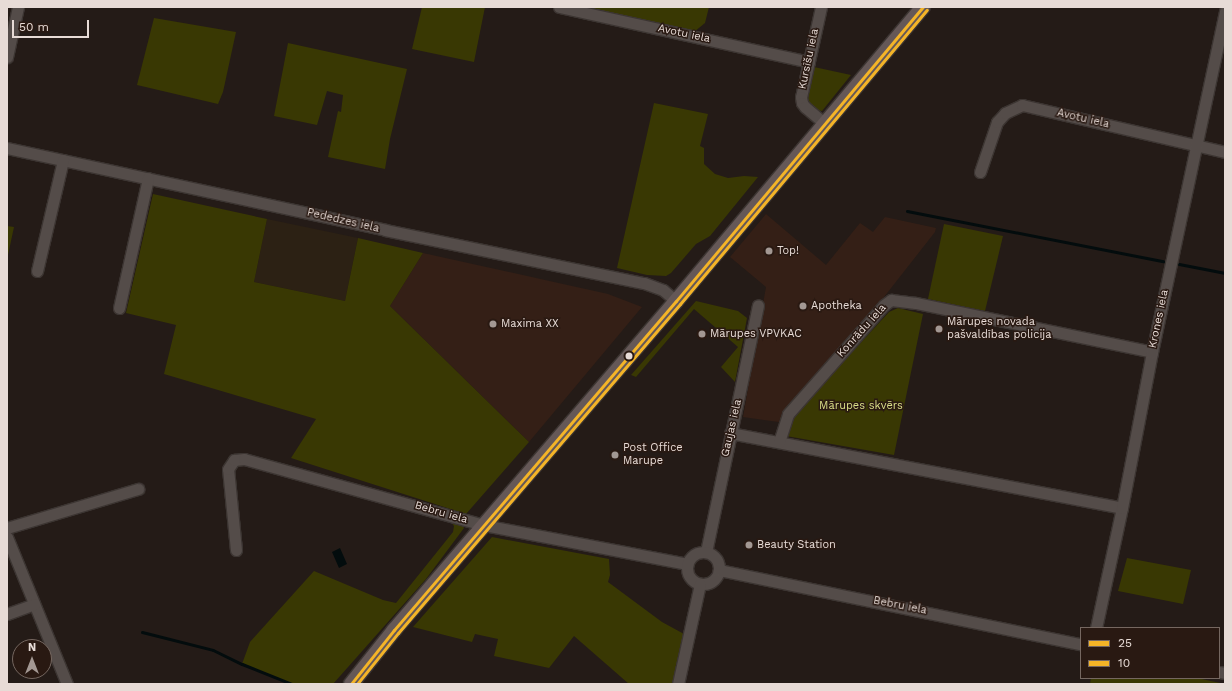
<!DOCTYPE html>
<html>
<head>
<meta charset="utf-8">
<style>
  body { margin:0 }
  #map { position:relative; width:1232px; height:691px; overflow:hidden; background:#241b17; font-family:"Work Sans",sans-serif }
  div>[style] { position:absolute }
  .built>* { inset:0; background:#341f16 }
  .industrial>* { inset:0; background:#2c2114 }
  .green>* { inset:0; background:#393803 }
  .water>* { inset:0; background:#030c0d }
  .stream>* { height:3px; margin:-1.5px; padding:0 1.5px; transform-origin:1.5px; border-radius:1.5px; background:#030c0d }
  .roads { filter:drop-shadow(1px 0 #3c3532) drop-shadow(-1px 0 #3c3532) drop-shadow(0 1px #3c3532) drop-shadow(0 -1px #3c3532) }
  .minor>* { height:11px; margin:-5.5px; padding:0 5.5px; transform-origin:5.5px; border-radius:5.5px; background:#544c49 }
  .minor>.ring { margin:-5.5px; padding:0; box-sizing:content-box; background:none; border:11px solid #544c49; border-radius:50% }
  .major>* { height:14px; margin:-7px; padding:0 7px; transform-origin:7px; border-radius:7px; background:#655857 }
  .bus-1>* { height:3px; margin:-1.5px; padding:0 1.5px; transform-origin:1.5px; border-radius:1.5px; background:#f4b427 }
  .bus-2>* { height:3px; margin:-1.5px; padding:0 1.5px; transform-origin:1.5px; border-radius:1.5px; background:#f4b427 }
  .dots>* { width:11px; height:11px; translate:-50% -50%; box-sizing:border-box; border:2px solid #291912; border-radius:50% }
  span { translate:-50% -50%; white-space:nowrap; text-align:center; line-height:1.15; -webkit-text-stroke:3px #291912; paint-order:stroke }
  .street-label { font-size:11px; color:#e7dbd6 }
  .poi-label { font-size:11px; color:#e7dbd6 }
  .left { translate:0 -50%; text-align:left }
  .park-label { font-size:11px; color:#d9dd87 }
  .frame { position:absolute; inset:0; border:8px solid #e7dbd6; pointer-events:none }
  .legend { position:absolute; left:1080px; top:627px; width:140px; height:52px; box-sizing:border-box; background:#291912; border:1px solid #756760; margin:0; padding:5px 7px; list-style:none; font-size:12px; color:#e7dbd6 }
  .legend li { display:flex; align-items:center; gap:8px; height:20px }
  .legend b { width:20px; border:1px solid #756760 }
  .north { position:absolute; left:12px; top:639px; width:40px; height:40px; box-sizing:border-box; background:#291912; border:1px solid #756760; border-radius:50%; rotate:0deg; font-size:11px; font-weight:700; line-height:16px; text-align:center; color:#e7dbd6 }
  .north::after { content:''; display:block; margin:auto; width:14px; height:18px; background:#a39893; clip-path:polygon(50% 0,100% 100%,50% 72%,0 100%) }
  .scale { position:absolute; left:12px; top:20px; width:77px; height:18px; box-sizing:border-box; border:2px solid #e7dbd6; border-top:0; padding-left:5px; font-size:12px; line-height:14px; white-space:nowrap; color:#e7dbd6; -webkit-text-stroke:3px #291912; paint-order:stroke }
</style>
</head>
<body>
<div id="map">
  <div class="built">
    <i style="clip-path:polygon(766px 214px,826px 265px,860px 223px,873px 232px,885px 217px,936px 228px,935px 232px,877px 306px,783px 411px,779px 422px,743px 417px,766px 287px,730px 257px)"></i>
    <i style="clip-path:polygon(423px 253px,608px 294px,642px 307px,529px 442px,390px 306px)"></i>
  </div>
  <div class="industrial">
    <i style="clip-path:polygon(267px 219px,358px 238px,345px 301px,254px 282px)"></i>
  </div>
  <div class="green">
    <i style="clip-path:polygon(422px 7px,485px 7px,474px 62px,412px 49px)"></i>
    <i style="clip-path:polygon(576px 7px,709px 7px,705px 23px,694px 32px)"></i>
    <i style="clip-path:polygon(154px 18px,236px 32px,223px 92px,218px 104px,137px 85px)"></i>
    <i style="clip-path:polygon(288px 43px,407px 69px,390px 139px,385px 169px,328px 157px,338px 111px,341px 112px,343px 95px,327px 91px,317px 125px,274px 116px)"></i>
    <i style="clip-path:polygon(814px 67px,851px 75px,822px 111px,817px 110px,810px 104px,806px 96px,810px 73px)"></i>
    <i style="clip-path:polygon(654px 103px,708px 114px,700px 146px,704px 148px,704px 164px,715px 174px,728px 178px,744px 176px,758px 177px,710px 236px,696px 244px,671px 273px,666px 276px,647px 275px,617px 268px)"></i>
    <i style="clip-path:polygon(153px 194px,267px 219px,254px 282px,345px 301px,358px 238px,423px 253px,390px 306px,529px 442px,466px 514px,291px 458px,316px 419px,164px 374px,176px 325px,126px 313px)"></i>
    <i style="clip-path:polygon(944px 224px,1003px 236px,985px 311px,928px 299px)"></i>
    <i style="clip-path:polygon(7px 226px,14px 227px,8px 255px,7px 255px)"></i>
    <i style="clip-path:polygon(696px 301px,738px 311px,747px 318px,735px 382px,721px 367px,738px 347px,694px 309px,636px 377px,631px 375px)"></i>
    <i style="clip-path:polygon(898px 308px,923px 314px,894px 455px,786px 436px,785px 425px,889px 312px)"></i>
    <i style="clip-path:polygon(451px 522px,463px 525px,464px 528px,426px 579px,333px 684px,292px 684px,242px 664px,250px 642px,314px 571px,383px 600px,396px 603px,453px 532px,454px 526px)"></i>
    <i style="clip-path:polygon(492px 537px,609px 559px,610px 575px,608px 582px,662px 622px,684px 634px,673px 684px,629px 684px,574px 636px,549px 668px,494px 656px,498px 639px,475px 634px,472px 642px,413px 627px)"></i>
    <i style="clip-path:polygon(1127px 558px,1191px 570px,1183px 604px,1118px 591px)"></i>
    <i style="clip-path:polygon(1091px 678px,1197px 678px,1225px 684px,1090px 684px)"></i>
  </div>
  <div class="water">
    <i style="clip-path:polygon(340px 548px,347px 564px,339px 568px,332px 552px)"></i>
  </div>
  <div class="stream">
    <i style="left:907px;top:211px;width:261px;rotate:11.1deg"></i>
    <i style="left:1179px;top:264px;width:47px;rotate:11.1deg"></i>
    <i style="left:142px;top:632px;width:73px;rotate:14.2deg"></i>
    <i style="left:213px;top:650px;width:32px;rotate:26deg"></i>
    <i style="left:242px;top:664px;width:54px;rotate:21.8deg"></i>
  </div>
  <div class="roads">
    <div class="minor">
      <i style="left:559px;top:7px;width:256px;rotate:12.4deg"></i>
      <i style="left:821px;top:7px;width:92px;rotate:102.5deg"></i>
      <i style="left:801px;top:97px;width:6px;rotate:81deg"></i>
      <i style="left:802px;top:103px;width:5px;rotate:53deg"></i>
      <i style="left:805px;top:107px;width:26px;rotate:40deg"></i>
      <i style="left:7px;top:57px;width:51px;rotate:-77.6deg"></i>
      <i style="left:7px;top:148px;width:387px;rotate:12.2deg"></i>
      <i style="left:385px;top:230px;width:264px;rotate:11.6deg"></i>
      <i style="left:644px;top:283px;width:20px;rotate:20deg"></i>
      <i style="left:663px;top:290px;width:17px;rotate:40deg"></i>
      <i style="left:980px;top:172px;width:53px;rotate:-71.2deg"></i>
      <i style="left:997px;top:122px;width:12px;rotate:-48deg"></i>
      <i style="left:1005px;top:113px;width:19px;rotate:-25deg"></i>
      <i style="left:1022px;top:105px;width:208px;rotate:13deg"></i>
      <i style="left:37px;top:271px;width:114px;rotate:-76.8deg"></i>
      <i style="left:119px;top:308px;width:133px;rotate:-77.4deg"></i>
      <i style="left:730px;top:433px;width:399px;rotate:10.8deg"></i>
      <i style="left:779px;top:442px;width:29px;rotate:-72deg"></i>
      <i style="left:788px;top:414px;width:145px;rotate:-48.6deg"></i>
      <i style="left:884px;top:305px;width:9px;rotate:-36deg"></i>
      <i style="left:891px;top:300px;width:25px;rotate:7deg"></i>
      <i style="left:916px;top:303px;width:241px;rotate:11.7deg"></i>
      <i style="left:7px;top:528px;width:137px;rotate:-16.6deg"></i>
      <i style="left:7px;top:537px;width:159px;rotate:67.8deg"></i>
      <i style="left:236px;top:550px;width:81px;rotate:-95.6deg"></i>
      <i style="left:228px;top:469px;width:11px;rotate:-56deg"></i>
      <i style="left:234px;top:460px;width:10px;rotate:-6deg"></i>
      <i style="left:244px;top:459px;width:248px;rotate:15.4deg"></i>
      <i style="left:483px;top:525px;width:208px;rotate:10.8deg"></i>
      <i style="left:706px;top:552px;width:252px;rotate:-78.1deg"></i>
      <i class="ring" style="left:687px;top:552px;width:21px;height:21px"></i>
      <i style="left:719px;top:570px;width:369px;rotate:11.6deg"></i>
      <i style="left:7px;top:614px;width:29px;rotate:-20deg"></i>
      <i style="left:1096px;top:628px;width:123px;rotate:-77.8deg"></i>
      <i style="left:1122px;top:508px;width:159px;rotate:-79.1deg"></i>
      <i style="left:1152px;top:352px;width:349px;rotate:-77.9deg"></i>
      <i style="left:1219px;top:672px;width:6px;rotate:9deg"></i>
      <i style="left:678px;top:684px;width:102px;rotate:-77.6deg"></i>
    </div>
    <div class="major">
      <i style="left:351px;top:684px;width:69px;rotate:-51.5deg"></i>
      <i style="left:394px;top:630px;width:433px;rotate:-49.4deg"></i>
      <i style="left:676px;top:301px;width:384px;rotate:-50deg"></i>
    </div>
  </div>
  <div class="bus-1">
    <i style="left:351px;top:684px;width:69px;rotate:-51.5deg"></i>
    <i style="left:394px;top:630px;width:433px;rotate:-49.4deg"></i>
    <i style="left:676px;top:301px;width:384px;rotate:-50deg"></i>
  </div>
  <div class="bus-2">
    <i style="left:357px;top:684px;width:65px;rotate:-51.2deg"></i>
    <i style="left:398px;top:633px;width:433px;rotate:-49.4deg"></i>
    <i style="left:680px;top:304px;width:384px;rotate:-50deg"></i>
  </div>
  <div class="dots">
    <i style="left:769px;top:251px;background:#a39893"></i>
    <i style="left:803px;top:306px;background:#a39893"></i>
    <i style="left:493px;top:324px;background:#a39893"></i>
    <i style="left:939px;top:329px;background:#a39893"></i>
    <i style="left:702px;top:334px;background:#a39893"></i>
    <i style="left:629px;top:356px;background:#e7dbd6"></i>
    <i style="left:615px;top:455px;background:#a39893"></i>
    <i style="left:749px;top:545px;background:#a39893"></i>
  </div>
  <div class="street-label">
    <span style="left:684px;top:34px;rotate:12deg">Avotu iela</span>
    <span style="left:809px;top:59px;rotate:-78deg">Kursīšu iela</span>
    <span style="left:1083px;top:119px;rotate:13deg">Avotu iela</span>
    <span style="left:343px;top:221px;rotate:13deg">Pededzes iela</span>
    <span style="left:1159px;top:319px;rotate:-78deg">Krones iela</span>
    <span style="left:862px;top:331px;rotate:-48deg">Konrādu iela</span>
    <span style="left:732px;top:428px;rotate:-77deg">Gaujas iela</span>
    <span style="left:441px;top:513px;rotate:16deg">Bebru iela</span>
    <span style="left:900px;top:606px;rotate:11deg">Bebru iela</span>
  </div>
  <div class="poi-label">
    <span class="left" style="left:777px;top:251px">Top!</span>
    <span class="left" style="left:811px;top:306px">Apotheka</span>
    <span class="left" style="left:947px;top:329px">Mārupes novada<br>pašvaldības policija</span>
    <span class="left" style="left:501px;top:324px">Maxima XX</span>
    <span class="left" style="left:710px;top:334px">Mārupes VPVKAC</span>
    <span class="left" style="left:623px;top:455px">Post Office<br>Marupe</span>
    <span class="left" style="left:757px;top:545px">Beauty Station</span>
  </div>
  <div class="park-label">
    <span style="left:861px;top:406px">Mārupes skvērs</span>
  </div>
  <div class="frame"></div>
  <ul class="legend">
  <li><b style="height:5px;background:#f4b427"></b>25</li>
  <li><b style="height:5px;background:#f4b427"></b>10</li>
  </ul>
  <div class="north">N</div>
  <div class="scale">50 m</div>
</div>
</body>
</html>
